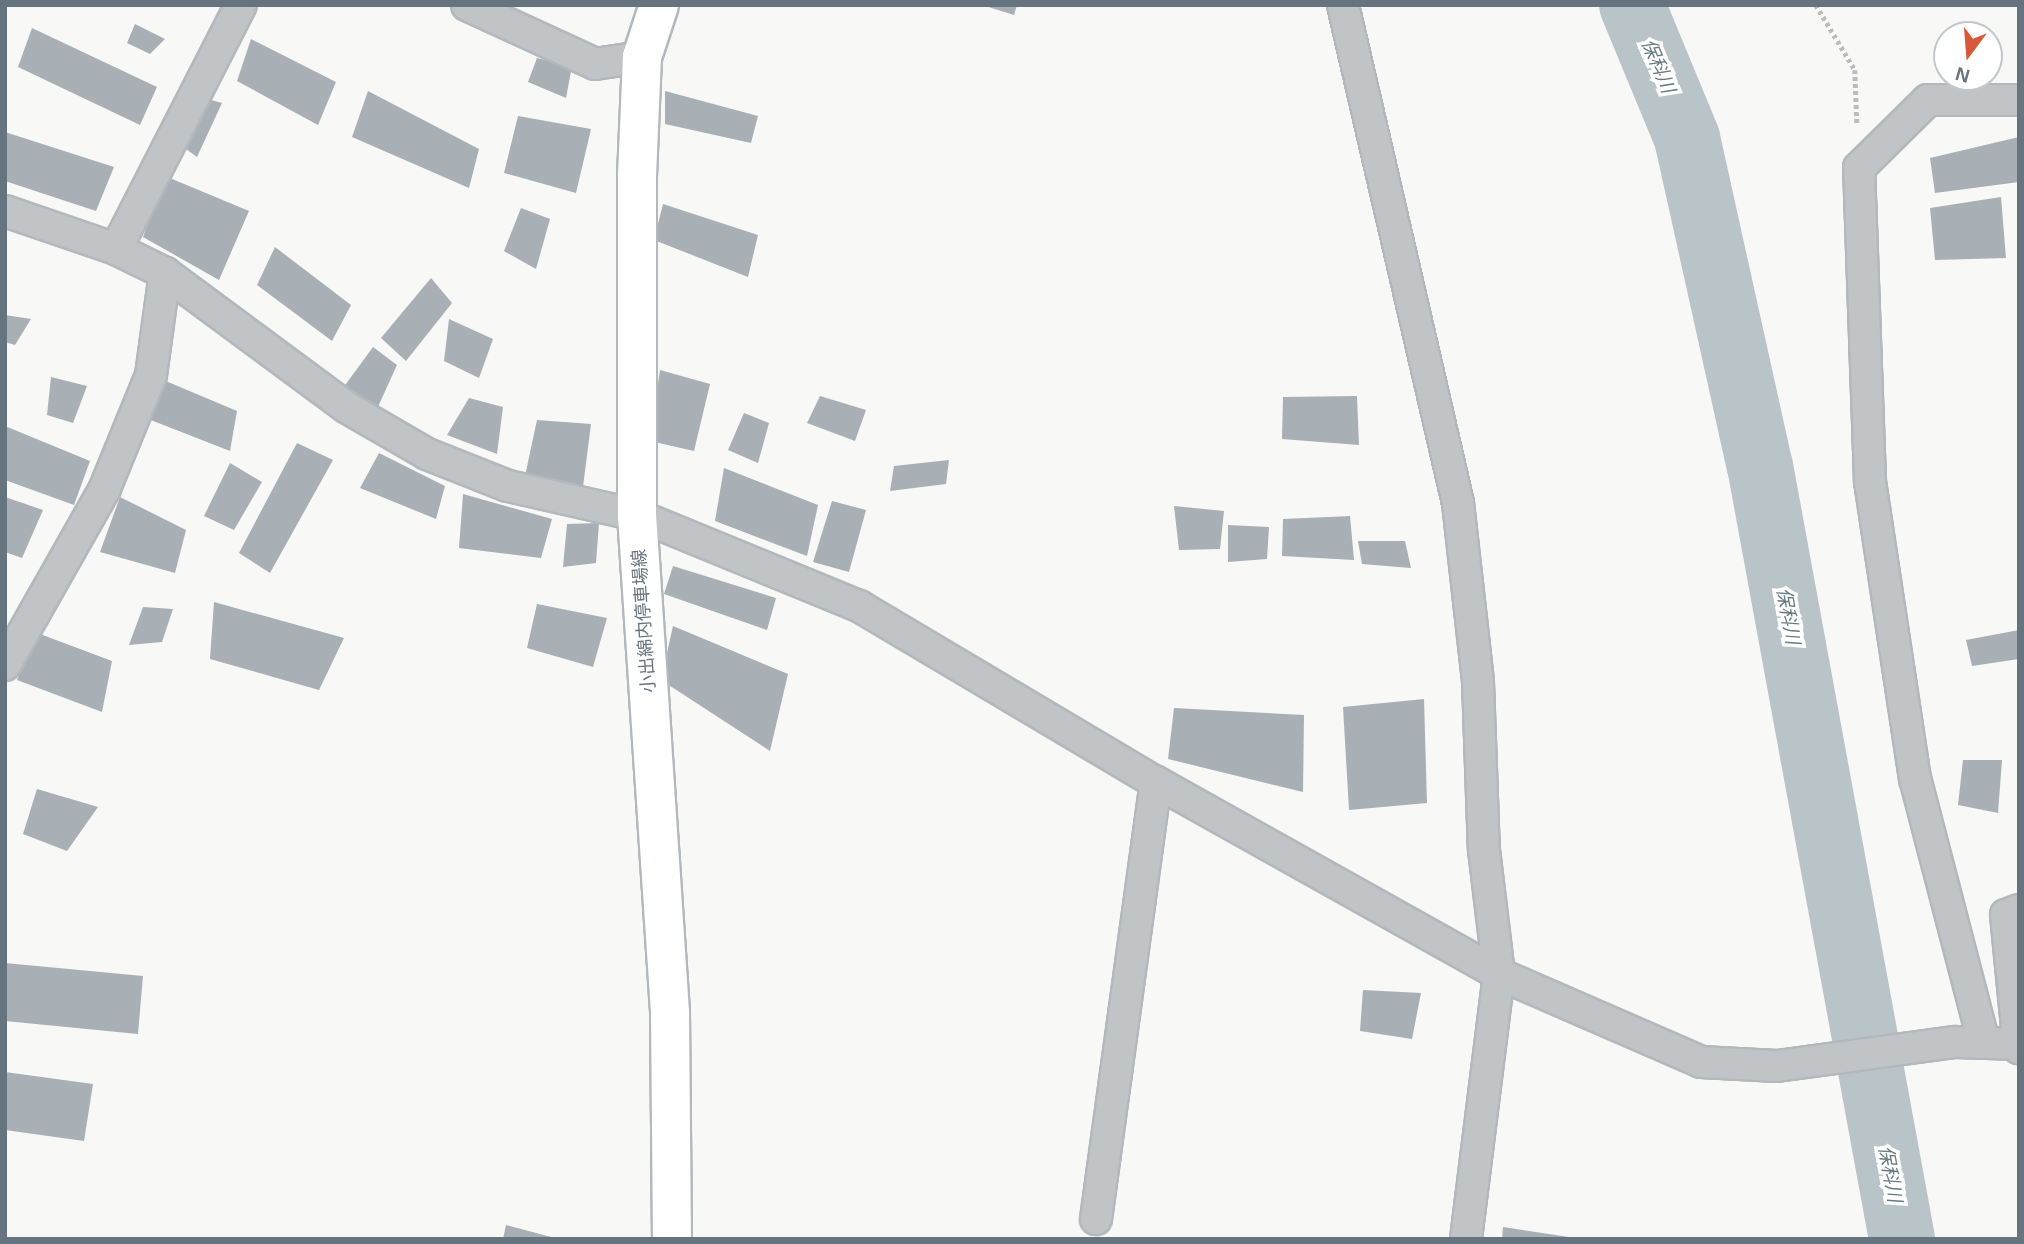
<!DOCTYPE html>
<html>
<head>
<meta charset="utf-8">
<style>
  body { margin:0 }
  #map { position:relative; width:2024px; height:1244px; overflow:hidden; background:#f8f8f6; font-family:Arial,"Noto Sans JP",sans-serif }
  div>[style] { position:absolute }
  .river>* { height:66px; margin:-33px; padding:0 33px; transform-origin:33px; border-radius:33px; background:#b9c4c8 }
  .building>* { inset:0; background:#a8afb5 }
  .path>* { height:4.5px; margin-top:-2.25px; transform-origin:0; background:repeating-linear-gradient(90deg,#babdbf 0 3.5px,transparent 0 7px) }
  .roads { filter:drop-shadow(2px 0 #b2b8bc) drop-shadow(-2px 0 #b2b8bc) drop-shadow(0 2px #b2b8bc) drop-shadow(0 -2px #b2b8bc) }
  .minor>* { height:30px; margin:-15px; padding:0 15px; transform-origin:15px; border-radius:15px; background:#c0c4c7 }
  .secondary>* { height:38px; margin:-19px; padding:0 19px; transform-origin:19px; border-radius:19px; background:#fff }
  span { translate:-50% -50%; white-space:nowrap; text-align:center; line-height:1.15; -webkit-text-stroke:7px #fff; paint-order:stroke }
  .street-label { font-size:18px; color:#66747f }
  .water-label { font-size:19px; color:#667a80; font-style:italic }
  .frame { position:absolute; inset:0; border:7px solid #66747f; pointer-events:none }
  .north { position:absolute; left:1933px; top:21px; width:70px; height:70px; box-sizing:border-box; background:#fff; border:2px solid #c2c7cc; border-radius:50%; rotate:196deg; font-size:19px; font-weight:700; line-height:28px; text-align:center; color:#66747f }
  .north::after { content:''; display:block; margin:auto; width:24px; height:32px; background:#d85937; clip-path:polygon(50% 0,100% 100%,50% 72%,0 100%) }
</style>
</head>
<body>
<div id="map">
  <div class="river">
    <i style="left:1632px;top:5px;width:144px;rotate:67.5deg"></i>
    <i style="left:1687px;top:138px;width:336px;rotate:77.5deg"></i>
    <i style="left:1760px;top:466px;width:786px;rotate:79.59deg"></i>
  </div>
  <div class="building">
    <i style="clip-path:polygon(982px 5px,1017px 5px,1014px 15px)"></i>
    <i style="clip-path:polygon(135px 24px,165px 39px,150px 54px,127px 43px)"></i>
    <i style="clip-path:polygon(32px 28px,157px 87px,140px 125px,18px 67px)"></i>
    <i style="clip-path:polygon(251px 39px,336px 82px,318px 125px,237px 81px)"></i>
    <i style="clip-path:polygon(537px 58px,572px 66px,566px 98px,528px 82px)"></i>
    <i style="clip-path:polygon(368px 91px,479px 149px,469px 188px,352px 137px)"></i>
    <i style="clip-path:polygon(665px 91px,758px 116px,751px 143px,665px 124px)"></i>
    <i style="clip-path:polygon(204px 98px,222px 103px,197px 157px,178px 143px)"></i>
    <i style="clip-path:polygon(518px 116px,591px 129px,576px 193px,504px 173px)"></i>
    <i style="clip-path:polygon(5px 132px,114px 167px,96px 211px,5px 181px)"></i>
    <i style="clip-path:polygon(2019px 137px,2019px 182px,1935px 193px,1930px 158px)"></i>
    <i style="clip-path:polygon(165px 176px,249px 211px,219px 280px,143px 237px)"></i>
    <i style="clip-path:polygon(2001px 197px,2006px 258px,1935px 260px,1930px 208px)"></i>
    <i style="clip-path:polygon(663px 204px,758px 235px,748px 277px,654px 240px)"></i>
    <i style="clip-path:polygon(521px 208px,550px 219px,536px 269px,504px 251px)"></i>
    <i style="clip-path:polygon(275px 247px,351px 305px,332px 341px,257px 285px)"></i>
    <i style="clip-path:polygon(431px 278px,452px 303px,406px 361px,381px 338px)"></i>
    <i style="clip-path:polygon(5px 315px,31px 319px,15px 345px,5px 342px)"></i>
    <i style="clip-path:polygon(449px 319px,493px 339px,479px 378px,444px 361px)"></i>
    <i style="clip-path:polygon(373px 347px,397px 365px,377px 409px,343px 388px)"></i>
    <i style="clip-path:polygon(660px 370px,710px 384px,694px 451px,650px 441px)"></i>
    <i style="clip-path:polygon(51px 377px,87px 386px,73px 423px,47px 415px)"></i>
    <i style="clip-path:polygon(161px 379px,237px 411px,230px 451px,143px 417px)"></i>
    <i style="clip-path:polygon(820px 396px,866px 410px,855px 441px,807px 423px)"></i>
    <i style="clip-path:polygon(1357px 396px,1359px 445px,1282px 439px,1283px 397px)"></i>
    <i style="clip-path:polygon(469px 398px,503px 407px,497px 454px,447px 435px)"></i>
    <i style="clip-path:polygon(744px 413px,769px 423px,758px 463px,728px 450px)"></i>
    <i style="clip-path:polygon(537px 420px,591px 424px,583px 487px,525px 476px)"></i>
    <i style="clip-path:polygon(5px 426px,90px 461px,74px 505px,5px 480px)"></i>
    <i style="clip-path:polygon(297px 443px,333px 460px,270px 573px,239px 553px)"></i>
    <i style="clip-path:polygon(379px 453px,445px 486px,436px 519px,360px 488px)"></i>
    <i style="clip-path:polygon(949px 460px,946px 484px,890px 491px,894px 466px)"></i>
    <i style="clip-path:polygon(230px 463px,262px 482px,234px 530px,204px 516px)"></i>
    <i style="clip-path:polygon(724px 468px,818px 505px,807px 556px,715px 521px)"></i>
    <i style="clip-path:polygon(463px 494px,552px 519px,541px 558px,459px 548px)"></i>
    <i style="clip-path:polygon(5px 497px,43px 510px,22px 558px,5px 552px)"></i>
    <i style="clip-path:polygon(120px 497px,186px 530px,175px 573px,100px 552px)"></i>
    <i style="clip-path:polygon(832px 501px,866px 510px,849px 572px,813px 562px)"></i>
    <i style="clip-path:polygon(1174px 506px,1224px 511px,1220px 549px,1179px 550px)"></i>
    <i style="clip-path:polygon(1350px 516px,1354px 560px,1282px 556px,1283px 519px)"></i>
    <i style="clip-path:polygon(599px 523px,596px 563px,563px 567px,567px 524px)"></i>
    <i style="clip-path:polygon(1228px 525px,1269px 527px,1267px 559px,1228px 562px)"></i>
    <i style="clip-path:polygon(1358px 541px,1405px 541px,1411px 568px,1362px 564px)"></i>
    <i style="clip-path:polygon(673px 566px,776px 598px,767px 630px,664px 594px)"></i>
    <i style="clip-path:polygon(214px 602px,344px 638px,319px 690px,210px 659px)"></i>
    <i style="clip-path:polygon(537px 604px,607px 618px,593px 667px,527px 648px)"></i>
    <i style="clip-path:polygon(143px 607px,173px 609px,162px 642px,129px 645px)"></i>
    <i style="clip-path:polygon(673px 626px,788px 674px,770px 751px,661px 680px)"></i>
    <i style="clip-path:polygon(2019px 630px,2019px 659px,1972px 666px,1966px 640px)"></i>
    <i style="clip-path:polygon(32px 631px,112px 661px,102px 712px,17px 680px)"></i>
    <i style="clip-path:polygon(1424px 699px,1427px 803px,1349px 810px,1343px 707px)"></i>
    <i style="clip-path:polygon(1174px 708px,1304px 715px,1303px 792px,1168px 759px)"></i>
    <i style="clip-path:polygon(1963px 760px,2002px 760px,1998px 813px,1958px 805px)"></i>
    <i style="clip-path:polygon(37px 789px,98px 807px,67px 851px,23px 834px)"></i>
    <i style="clip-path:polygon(5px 963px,143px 976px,138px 1034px,5px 1021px)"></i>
    <i style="clip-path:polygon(1363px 990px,1421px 993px,1412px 1039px,1360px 1031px)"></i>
    <i style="clip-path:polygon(5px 1072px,93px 1084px,84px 1141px,5px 1130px)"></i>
    <i style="clip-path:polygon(506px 1225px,555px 1238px,555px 1239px,503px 1239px)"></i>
    <i style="clip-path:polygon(1503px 1227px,1569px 1237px,1569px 1239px,1502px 1239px)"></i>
  </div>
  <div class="path">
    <i style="left:1816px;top:5px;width:76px;rotate:59deg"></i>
    <i style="left:1855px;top:70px;width:53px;rotate:87.8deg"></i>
  </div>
  <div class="roads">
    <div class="minor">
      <i style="left:467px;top:5px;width:141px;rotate:24.7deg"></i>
      <i style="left:595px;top:64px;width:48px;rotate:-8.5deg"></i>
      <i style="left:1343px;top:5px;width:511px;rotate:77deg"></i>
      <i style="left:1458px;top:503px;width:180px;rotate:83.6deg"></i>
      <i style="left:1478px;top:682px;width:168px;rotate:88deg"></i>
      <i style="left:1484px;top:850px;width:125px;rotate:83.1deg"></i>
      <i style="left:1499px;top:974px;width:267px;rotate:97.1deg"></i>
      <i style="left:5px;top:211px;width:117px;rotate:18.9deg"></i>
      <i style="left:116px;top:249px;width:55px;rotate:26.1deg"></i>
      <i style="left:165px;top:273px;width:225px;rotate:36.5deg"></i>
      <i style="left:346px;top:407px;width:94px;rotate:30.1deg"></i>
      <i style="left:427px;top:454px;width:87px;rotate:21.6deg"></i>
      <i style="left:508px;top:486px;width:132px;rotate:12.7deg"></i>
      <i style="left:637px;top:515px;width:240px;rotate:22.3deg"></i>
      <i style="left:859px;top:606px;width:345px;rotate:30.7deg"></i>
      <i style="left:1156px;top:782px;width:393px;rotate:29.2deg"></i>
      <i style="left:1499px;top:974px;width:220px;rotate:23.5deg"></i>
      <i style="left:1701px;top:1062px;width:76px;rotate:3deg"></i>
      <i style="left:1777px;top:1066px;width:180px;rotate:-7.7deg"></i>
      <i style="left:1955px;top:1042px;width:64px;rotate:1.8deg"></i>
      <i style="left:116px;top:249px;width:274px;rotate:-62.9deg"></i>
      <i style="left:5px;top:665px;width:203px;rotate:-60.5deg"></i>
      <i style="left:105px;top:488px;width:122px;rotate:-67.8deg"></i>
      <i style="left:151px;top:375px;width:103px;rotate:-82.2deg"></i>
      <i style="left:2019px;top:910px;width:14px;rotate:159deg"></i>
      <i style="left:2006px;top:915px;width:134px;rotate:84.4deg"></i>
      <i style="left:1984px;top:1043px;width:273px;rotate:-104.6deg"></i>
      <i style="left:1915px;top:779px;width:301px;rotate:-98.6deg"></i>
      <i style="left:1870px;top:481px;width:313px;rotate:-92deg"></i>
      <i style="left:1859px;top:168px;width:97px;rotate:-44.6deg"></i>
      <i style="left:1928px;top:100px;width:91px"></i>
      <i style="left:1096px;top:1219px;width:441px;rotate:-82.2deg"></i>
    </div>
    <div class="secondary">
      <i style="left:659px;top:5px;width:55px;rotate:108.1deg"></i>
      <i style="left:642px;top:57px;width:119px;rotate:92.4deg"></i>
      <i style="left:637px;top:176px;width:339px;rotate:90deg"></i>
      <i style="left:637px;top:515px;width:499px;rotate:86.2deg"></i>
      <i style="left:670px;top:1013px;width:226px;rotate:89.5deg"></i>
    </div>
  </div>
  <div class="street-label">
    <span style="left:644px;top:621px;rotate:-94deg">小出綿内停車場線</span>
  </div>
  <div class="water-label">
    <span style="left:1658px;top:66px;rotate:67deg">保科川</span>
    <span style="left:1788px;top:616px;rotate:80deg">保科川</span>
    <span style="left:1890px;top:1174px;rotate:80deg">保科川</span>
  </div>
  <div class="frame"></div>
  <div class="north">N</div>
</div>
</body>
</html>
